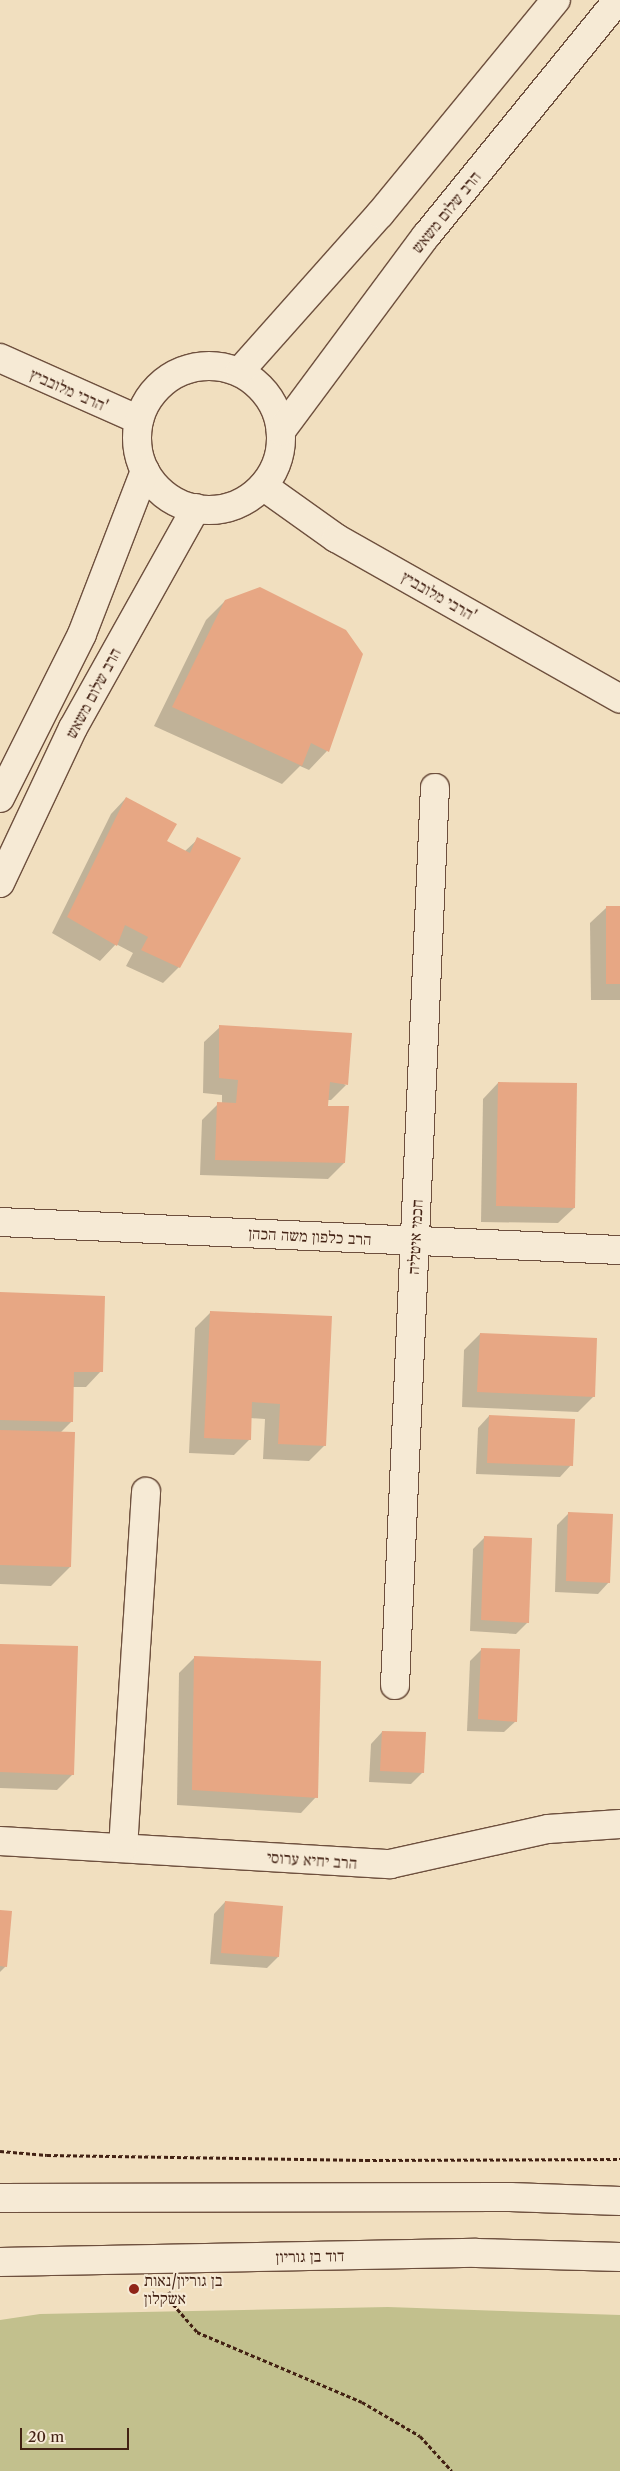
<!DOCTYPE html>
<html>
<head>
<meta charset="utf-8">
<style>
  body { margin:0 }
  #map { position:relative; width:620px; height:2471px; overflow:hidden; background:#f1dfbf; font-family:"Libre Caslon Text","Frank Ruhl Libre",serif }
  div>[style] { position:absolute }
  .green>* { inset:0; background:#c2c08d }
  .shadow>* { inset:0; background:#0003 }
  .building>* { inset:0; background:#e7a784 }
  .path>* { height:3px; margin-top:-1.5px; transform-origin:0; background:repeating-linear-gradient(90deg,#422113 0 4px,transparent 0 6.5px) }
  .roads { filter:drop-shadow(1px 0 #6e503e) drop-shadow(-1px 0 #6e503e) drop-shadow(0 1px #6e503e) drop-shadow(0 -1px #6e503e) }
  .minor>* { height:28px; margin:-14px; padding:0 14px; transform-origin:14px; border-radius:14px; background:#f6ead5 }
  .tertiary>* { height:28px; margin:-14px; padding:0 14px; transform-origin:14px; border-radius:14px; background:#f6ead5 }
  .tertiary>.ring { margin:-14px; padding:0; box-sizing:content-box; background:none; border:28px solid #f6ead5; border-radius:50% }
  .secondary>* { height:28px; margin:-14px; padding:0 14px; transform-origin:14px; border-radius:14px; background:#f6ead5 }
  .dots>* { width:14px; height:14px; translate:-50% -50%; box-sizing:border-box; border:2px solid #f6ead5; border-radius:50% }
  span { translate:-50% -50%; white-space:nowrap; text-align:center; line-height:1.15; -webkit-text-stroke:4px #f6ead5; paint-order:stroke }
  .street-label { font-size:16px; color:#422113 }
  .poi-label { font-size:16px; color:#422113 }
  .left { translate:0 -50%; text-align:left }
  .scale { position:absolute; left:20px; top:2428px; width:109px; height:22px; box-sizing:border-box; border:2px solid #422113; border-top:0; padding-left:6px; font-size:15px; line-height:18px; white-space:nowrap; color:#422113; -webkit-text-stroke:4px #f6ead5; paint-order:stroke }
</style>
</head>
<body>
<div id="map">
  <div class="green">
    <i style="clip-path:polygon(388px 2307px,620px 2315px,620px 2471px,0 2471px,0 2320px,40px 2314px)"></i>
  </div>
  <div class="shadow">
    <i style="clip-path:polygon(225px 601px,361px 654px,327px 751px,309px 770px,300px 766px,282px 784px,154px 726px,206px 620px)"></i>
    <i style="clip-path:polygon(126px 798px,165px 842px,184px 852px,198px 839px,179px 967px,163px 983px,126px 966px,133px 953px,116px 944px,100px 961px,52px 933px,111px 814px)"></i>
    <i style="clip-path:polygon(606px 908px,620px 908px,620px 1000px,591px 1000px,590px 923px)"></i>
    <i style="clip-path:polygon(220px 1027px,346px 1085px,331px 1100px,327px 1100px,327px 1108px,344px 1163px,328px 1179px,200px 1175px,202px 1120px,218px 1104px,222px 1104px,222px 1095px,203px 1093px,204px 1042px)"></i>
    <i style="clip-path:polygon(498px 1083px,574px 1208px,558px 1223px,481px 1222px,483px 1099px)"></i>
    <i style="clip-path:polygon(0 1293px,101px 1371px,86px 1387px,73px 1387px,72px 1421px,60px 1433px,70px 1567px,51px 1586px,0 1584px)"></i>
    <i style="clip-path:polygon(211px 1312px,325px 1445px,309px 1461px,263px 1459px,265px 1419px,250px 1418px,250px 1439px,234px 1455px,189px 1453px,195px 1328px)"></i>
    <i style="clip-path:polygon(480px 1334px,594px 1396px,578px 1412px,462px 1407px,464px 1350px)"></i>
    <i style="clip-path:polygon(489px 1416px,571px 1465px,560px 1477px,476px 1474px,478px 1428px)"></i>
    <i style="clip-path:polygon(569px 1513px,609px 1582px,598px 1594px,555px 1592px,557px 1525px)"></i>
    <i style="clip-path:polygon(485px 1537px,528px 1622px,516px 1634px,470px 1631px,473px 1549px)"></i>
    <i style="clip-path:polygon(0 1645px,73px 1774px,57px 1790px,0 1788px)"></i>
    <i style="clip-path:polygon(482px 1649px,516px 1721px,504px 1732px,467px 1731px,470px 1661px)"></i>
    <i style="clip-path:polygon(195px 1657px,316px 1797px,301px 1813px,177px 1805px,179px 1673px)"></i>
    <i style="clip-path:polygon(382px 1732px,423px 1772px,411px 1784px,369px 1782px,371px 1744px)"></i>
    <i style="clip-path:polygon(225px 1902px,278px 1957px,267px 1968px,210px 1964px,214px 1914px)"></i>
    <i style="clip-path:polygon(0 1911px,6px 1966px,0 1972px)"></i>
  </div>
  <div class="building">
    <i style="clip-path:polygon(260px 587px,346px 630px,363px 654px,329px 752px,311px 743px,302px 766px,172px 707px,225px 600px)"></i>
    <i style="clip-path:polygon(126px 797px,177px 824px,167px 841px,190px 853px,197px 837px,241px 858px,180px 968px,141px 950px,148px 937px,125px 925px,117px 946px,67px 917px)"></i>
    <i style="clip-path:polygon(606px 906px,620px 906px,620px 984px,606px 984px)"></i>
    <i style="clip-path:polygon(219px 1025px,352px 1033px,348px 1085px,330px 1082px,328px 1106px,349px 1106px,345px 1163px,215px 1160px,217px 1102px,236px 1103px,238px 1080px,219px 1078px)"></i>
    <i style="clip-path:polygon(498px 1082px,577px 1083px,575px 1208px,496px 1206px)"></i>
    <i style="clip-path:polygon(0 1292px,105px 1296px,103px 1372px,74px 1372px,73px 1422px,0 1420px)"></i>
    <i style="clip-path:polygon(210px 1311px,332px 1316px,326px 1446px,278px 1444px,280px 1404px,252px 1402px,251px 1440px,204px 1438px)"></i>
    <i style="clip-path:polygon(480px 1333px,597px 1338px,595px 1397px,477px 1392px)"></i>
    <i style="clip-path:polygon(489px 1415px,575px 1419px,573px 1466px,487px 1463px)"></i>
    <i style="clip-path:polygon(0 1430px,75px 1432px,71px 1567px,0 1565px)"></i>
    <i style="clip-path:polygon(568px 1512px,613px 1514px,610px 1583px,566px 1581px)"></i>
    <i style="clip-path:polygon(484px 1536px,532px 1538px,529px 1623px,481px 1620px)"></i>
    <i style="clip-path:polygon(0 1644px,78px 1646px,74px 1775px,0 1772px)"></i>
    <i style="clip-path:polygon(481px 1648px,520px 1649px,517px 1722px,478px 1719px)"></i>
    <i style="clip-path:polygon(194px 1656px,321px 1661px,318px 1798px,192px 1790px)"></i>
    <i style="clip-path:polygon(382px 1731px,426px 1732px,424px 1773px,380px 1771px)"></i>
    <i style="clip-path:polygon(225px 1901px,283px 1906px,279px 1957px,221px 1953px)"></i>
    <i style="clip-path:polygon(0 1910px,12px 1911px,7px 1967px,0 1966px)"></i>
  </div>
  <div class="path">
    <i style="left:0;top:2151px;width:47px;rotate:4.9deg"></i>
    <i style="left:47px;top:2155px;width:319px;rotate:0.9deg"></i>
    <i style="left:366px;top:2160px;width:254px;rotate:-0.2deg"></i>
    <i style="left:169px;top:2291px;width:14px;rotate:73deg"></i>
    <i style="left:173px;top:2304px;width:37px;rotate:49deg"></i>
    <i style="left:197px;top:2332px;width:179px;rotate:23deg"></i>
    <i style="left:362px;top:2402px;width:67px;rotate:30.4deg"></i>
    <i style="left:420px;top:2436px;width:47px;rotate:47.6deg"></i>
  </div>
  <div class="roads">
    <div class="minor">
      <i style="left:0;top:358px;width:152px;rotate:24deg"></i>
      <i style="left:263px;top:486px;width:90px;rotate:35.5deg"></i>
      <i style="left:336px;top:538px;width:326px;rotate:29.5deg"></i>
      <i style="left:0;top:1222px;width:621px;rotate:2.59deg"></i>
      <i style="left:395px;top:1685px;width:898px;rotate:-87.45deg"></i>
      <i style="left:0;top:1841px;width:391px;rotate:3.4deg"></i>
      <i style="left:390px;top:1864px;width:162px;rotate:-12.5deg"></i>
      <i style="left:548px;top:1829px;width:72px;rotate:-4deg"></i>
      <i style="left:123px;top:1848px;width:357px;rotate:-86.3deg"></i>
    </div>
    <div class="tertiary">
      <i class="ring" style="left:137px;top:366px;width:116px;height:116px"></i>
      <i style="left:240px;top:371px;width:210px;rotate:-48.3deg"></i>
      <i style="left:380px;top:214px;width:277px;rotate:-50.6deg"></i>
      <i style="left:281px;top:431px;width:243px;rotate:-53.4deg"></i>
      <i style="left:426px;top:236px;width:304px;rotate:-50.9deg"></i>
      <i style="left:0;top:798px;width:183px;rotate:-63.4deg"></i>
      <i style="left:82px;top:634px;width:175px;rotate:-68.9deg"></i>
      <i style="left:0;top:883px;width:171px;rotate:-64.8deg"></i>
      <i style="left:73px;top:728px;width:252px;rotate:-60.8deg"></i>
    </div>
    <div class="secondary">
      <i style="left:0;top:2198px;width:510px;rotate:-0.11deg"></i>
      <i style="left:510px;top:2197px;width:110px;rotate:2.1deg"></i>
      <i style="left:0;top:2262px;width:476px;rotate:-1.1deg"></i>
      <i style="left:476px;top:2253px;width:144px;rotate:1.6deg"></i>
    </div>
  </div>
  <div class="dots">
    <i style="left:134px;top:2289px;background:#8f2418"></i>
  </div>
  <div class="street-label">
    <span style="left:446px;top:212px;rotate:-51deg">הרב שלום משאש</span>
    <span style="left:69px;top:390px;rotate:24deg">הרבי מלובביץ'</span>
    <span style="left:439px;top:596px;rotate:30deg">הרבי מלובביץ'</span>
    <span style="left:93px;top:693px;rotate:-62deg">הרב שלום משאש</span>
    <span style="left:310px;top:1236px;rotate:3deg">הרב כלפון משה הכהן</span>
    <span style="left:415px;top:1237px;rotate:-87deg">חכמי איטליה</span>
    <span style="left:312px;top:1860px;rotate:4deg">הרב יחיא ערוסי</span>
    <span style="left:310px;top:2256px;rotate:-1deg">דוד בן גוריון</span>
  </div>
  <div class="poi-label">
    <span class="left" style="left:144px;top:2289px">בן גוריון/נאות<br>אשקלון</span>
  </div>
  <div class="scale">20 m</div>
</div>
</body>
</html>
